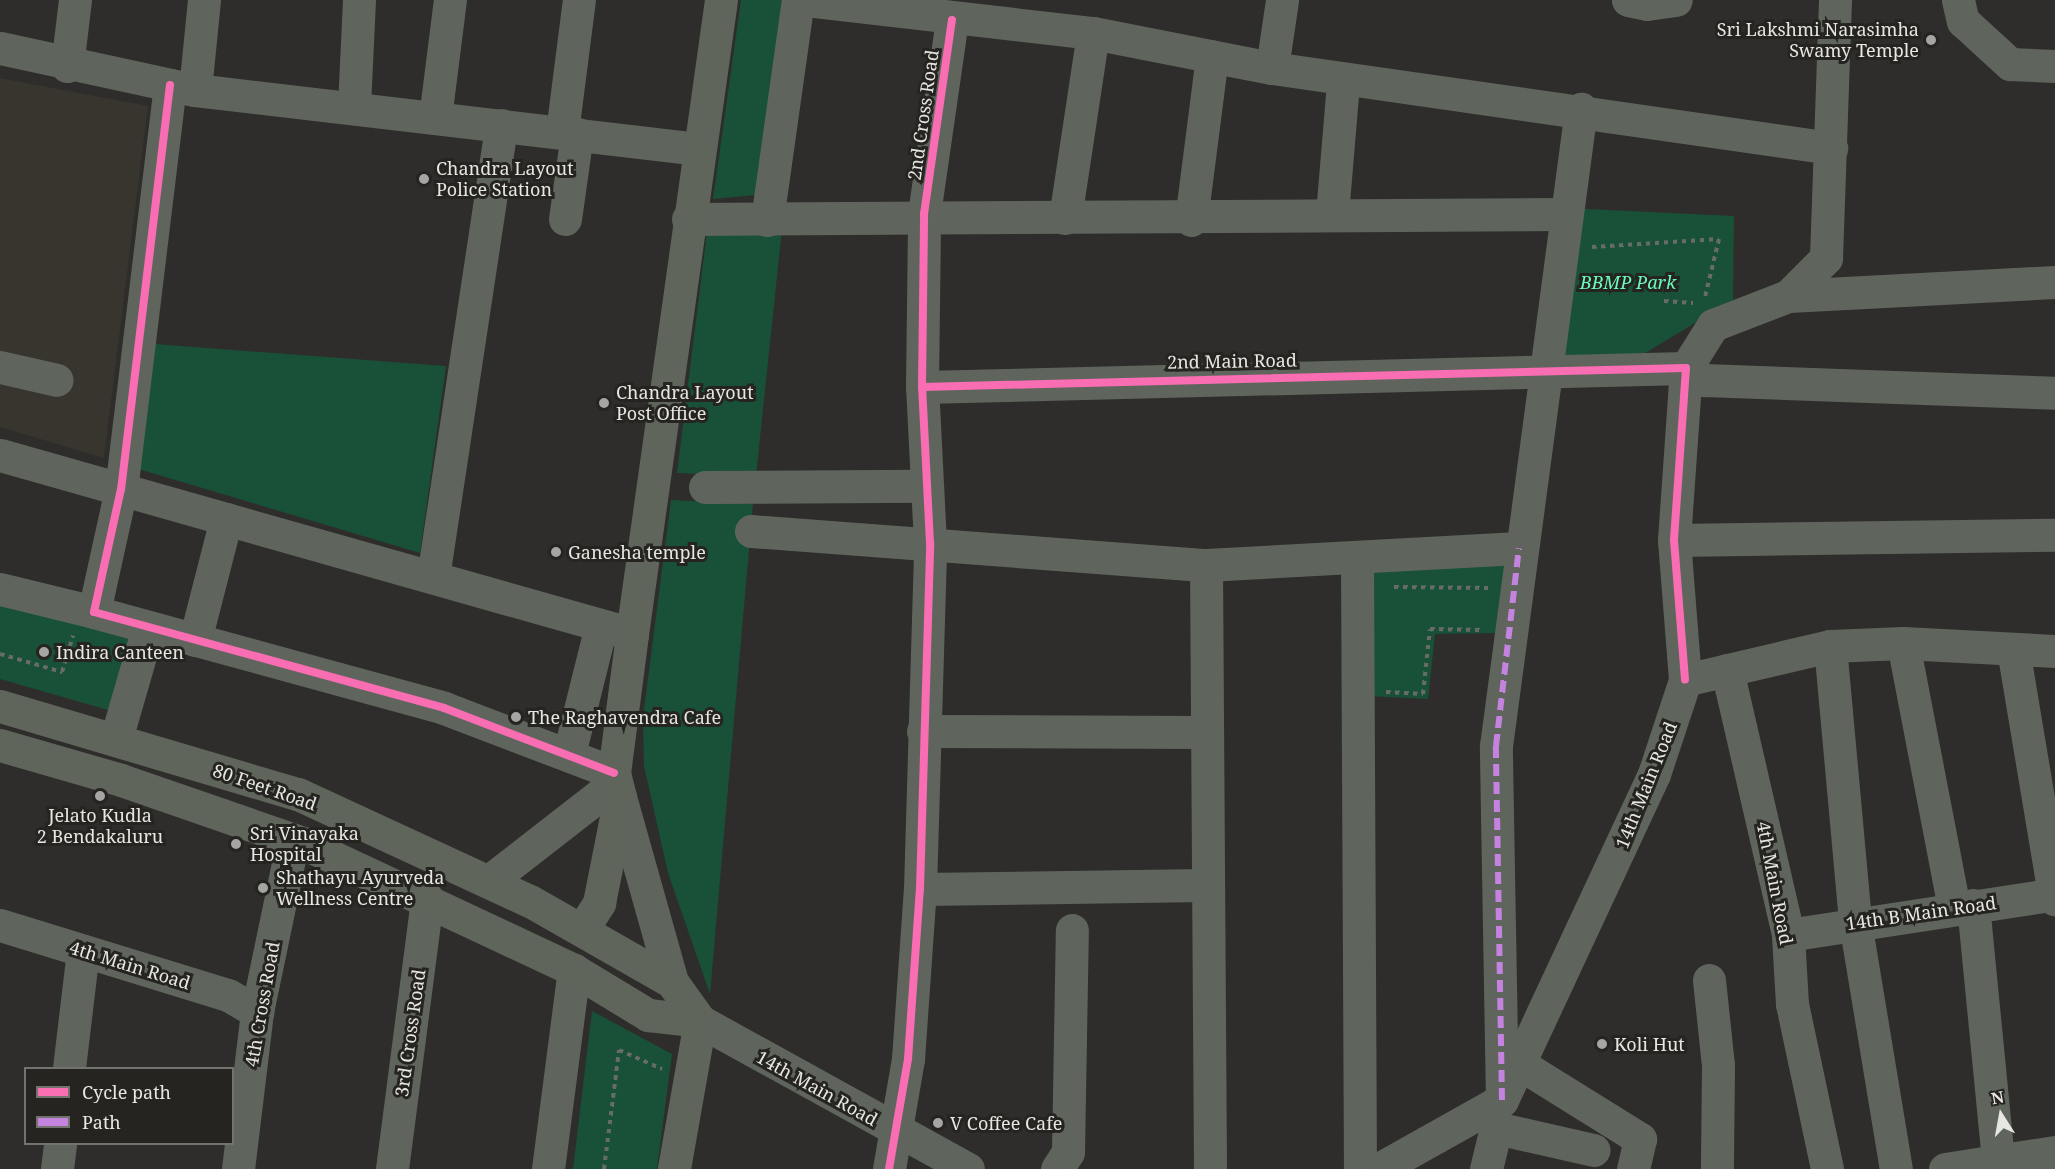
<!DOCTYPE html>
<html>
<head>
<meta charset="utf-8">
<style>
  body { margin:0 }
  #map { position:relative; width:2055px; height:1169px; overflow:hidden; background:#2e2d2c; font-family:"Noto Serif",serif }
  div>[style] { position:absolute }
  .built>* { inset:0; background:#37352d }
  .green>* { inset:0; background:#185038 }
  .path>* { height:4px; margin-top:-2px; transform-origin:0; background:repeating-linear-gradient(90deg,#686c66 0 4.5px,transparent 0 9px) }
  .minor>* { height:33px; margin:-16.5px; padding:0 16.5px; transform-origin:16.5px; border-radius:16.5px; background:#5f655c }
  .major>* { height:33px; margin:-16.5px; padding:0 16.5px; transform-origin:16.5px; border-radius:16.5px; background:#60655c }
  .quiet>* { height:6px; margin-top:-3px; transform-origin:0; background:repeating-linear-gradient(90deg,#c483df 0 12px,transparent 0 18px) }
  .cycleway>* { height:8px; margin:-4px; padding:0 4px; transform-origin:4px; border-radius:4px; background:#f96db3 }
  .dots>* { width:16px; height:16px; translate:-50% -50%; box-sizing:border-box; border:3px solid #252421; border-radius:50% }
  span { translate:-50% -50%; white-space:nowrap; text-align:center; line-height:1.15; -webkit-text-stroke:6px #252421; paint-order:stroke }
  .poi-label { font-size:18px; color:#e6e6e3 }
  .right { translate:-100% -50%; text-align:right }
  .left { translate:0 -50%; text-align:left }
  .street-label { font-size:18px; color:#e6e6e3 }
  .park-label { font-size:18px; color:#6afcba; font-style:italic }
  .legend { position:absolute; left:24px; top:1067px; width:210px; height:78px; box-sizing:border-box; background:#252421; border:2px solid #72726f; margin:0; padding:8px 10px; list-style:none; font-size:18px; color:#e6e6e3 }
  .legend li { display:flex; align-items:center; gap:12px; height:30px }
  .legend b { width:30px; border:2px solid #72726f }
  .north { position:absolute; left:1971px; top:1085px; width:60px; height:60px; -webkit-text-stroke:4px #252421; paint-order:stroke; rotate:349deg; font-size:16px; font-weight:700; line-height:24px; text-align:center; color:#e6e6e3 }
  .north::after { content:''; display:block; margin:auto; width:21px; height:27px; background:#e6e6e3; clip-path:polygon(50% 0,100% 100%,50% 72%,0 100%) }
</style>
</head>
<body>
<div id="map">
  <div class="built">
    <i style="clip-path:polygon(0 78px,148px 106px,104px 458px,0 427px)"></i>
  </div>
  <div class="green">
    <i style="clip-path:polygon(741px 0,793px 0,767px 194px,713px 199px)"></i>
    <i style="clip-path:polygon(1566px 208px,1734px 216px,1733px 300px,1642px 355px,1547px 370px)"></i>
    <i style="clip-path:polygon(782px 229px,756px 476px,677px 473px,707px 232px)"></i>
    <i style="clip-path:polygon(155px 344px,446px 366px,420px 553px,135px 468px)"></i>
    <i style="clip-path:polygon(671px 500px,753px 504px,710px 994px,668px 873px,644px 766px,643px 717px)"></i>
    <i style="clip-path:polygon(1507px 563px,1502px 633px,1435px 634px,1428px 699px,1366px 696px,1367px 569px)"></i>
    <i style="clip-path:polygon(0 602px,129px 639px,115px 712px,0 679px)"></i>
    <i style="clip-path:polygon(592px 1011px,672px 1054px,657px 1169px,573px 1169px)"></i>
  </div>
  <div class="path">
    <i style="left:1592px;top:247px;width:127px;rotate:-3.6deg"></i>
    <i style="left:1719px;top:239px;width:60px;rotate:103.6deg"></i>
    <i style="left:1664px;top:301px;width:29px;rotate:4deg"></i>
    <i style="left:1394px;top:587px;width:94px;rotate:0.6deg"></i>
    <i style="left:0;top:654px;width:65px;rotate:16.2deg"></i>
    <i style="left:62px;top:672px;width:38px;rotate:-73deg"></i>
    <i style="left:1386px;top:692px;width:37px;rotate:3deg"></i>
    <i style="left:1423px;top:694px;width:65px;rotate:-83.9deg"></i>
    <i style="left:1430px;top:629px;width:53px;rotate:1.1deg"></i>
    <i style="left:604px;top:1169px;width:120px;rotate:-82.8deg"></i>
    <i style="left:619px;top:1050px;width:47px;rotate:23.8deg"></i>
  </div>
  <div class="minor">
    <i style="left:806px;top:0;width:289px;rotate:6.6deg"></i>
    <i style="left:1093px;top:33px;width:182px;rotate:11.1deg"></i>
    <i style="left:1272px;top:68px;width:69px;rotate:-81.6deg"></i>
    <i style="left:1628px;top:0;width:19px;rotate:12deg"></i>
    <i style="left:1647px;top:4px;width:29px;rotate:-8deg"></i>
    <i style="left:1958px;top:0;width:22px;rotate:77deg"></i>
    <i style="left:1963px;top:21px;width:64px;rotate:42.5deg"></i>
    <i style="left:2010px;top:64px;width:45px;rotate:2.5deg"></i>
    <i style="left:0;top:48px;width:199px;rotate:12.2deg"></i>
    <i style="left:195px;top:90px;width:506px;rotate:6.69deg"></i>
    <i style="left:67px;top:66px;width:66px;rotate:-83.1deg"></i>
    <i style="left:1272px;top:68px;width:565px;rotate:8.14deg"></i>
    <i style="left:170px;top:85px;width:407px;rotate:96.9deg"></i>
    <i style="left:121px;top:489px;width:126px;rotate:102.4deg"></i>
    <i style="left:94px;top:612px;width:363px;rotate:15.3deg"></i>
    <i style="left:444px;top:708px;width:182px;rotate:20.9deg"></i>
    <i style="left:195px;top:90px;width:90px;rotate:-84.3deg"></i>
    <i style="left:354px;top:106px;width:106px;rotate:-87.3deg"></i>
    <i style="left:435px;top:118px;width:119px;rotate:-82.8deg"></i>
    <i style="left:562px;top:132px;width:133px;rotate:-82.7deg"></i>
    <i style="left:1332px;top:214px;width:132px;rotate:-85.2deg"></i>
    <i style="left:1065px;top:218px;width:187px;rotate:-81.4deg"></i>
    <i style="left:565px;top:219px;width:86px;rotate:-82deg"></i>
    <i style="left:688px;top:219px;width:878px;rotate:-0.33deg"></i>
    <i style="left:767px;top:220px;width:222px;rotate:-82deg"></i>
    <i style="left:1191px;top:220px;width:165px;rotate:-82.7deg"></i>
    <i style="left:2055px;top:282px;width:267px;rotate:177deg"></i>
    <i style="left:1788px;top:296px;width:80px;rotate:158.9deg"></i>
    <i style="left:1713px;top:325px;width:51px;rotate:122.1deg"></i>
    <i style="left:1686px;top:368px;width:22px;rotate:34deg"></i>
    <i style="left:1704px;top:380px;width:351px;rotate:2.1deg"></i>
    <i style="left:1788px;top:296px;width:54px;rotate:-45deg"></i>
    <i style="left:1826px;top:258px;width:258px;rotate:-88deg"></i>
    <i style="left:0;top:367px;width:58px;rotate:12.8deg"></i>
    <i style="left:922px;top:387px;width:764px;rotate:-1.42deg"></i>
    <i style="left:1686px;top:368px;width:172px;rotate:94deg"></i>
    <i style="left:1674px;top:540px;width:140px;rotate:85.5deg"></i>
    <i style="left:0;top:455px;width:657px;rotate:15.81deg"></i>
    <i style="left:705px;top:487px;width:220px;rotate:-0.3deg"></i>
    <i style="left:751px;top:531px;width:456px;rotate:4.3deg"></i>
    <i style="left:1206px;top:565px;width:313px;rotate:-3.1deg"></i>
    <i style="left:1674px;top:540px;width:381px;rotate:-0.8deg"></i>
    <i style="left:1357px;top:559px;width:610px;rotate:89.72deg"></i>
    <i style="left:1206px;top:565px;width:604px;rotate:89.62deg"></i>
    <i style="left:433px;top:577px;width:457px;rotate:-81.4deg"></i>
    <i style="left:0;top:589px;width:97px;rotate:13.7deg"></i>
    <i style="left:195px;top:640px;width:125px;rotate:-75.6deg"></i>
    <i style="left:1903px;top:643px;width:269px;rotate:79.1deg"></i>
    <i style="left:1830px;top:646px;width:277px;rotate:84.8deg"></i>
    <i style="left:1855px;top:922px;width:250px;rotate:80.6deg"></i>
    <i style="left:2013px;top:649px;width:254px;rotate:80.5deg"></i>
    <i style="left:1727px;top:670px;width:272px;rotate:77deg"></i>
    <i style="left:1788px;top:935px;width:69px;rotate:86.7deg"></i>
    <i style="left:1792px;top:1004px;width:169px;rotate:78deg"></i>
    <i style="left:923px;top:731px;width:281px;rotate:0.2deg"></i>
    <i style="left:116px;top:739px;width:116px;rotate:-73.9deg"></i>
    <i style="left:569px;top:754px;width:132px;rotate:-76deg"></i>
    <i style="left:620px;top:797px;width:192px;rotate:74.3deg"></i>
    <i style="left:489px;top:881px;width:143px;rotate:-37.9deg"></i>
    <i style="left:920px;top:889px;width:285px;rotate:-0.8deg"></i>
    <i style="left:1973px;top:905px;width:257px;rotate:84.4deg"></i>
    <i style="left:0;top:925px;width:239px;rotate:17.1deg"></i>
    <i style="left:228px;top:995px;width:34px;rotate:30deg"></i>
    <i style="left:1788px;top:935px;width:270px;rotate:-8.7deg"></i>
    <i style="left:1709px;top:980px;width:85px;rotate:84deg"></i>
    <i style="left:1718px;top:1065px;width:104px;rotate:90.6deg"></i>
    <i style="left:700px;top:1021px;width:306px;rotate:28.9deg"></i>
    <i style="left:1518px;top:1063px;width:144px;rotate:31.9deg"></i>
    <i style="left:1640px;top:1139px;width:31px;rotate:103deg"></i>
    <i style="left:69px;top:1068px;width:118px;rotate:-83.2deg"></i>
    <i style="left:1502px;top:1100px;width:354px;rotate:-91deg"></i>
    <i style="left:1496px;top:746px;width:643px;rotate:-82.4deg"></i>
    <i style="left:57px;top:1169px;width:25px;rotate:-83deg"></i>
    <i style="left:238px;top:1169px;width:158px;rotate:-83.1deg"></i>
    <i style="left:257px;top:1012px;width:176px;rotate:-78.2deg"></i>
    <i style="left:392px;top:1169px;width:273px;rotate:-82.6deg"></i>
    <i style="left:548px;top:1169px;width:201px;rotate:-82.6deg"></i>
    <i style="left:889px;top:1169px;width:112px;rotate:-80.2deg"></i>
    <i style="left:908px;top:1059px;width:170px;rotate:-86deg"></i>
    <i style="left:920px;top:889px;width:346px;rotate:-88.3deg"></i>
    <i style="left:930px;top:543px;width:156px;rotate:-92.9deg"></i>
    <i style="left:922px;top:387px;width:173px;rotate:-89.3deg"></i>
    <i style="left:924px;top:214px;width:196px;rotate:-81.8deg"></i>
    <i style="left:1057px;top:1169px;width:20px;rotate:-57deg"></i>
    <i style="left:1068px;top:1152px;width:222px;rotate:-89deg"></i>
    <i style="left:1379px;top:1169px;width:141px;rotate:-29.3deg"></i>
    <i style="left:1502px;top:1100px;width:360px;rotate:-65deg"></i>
    <i style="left:1654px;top:774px;width:99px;rotate:-71.7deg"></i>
    <i style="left:1685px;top:680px;width:149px;rotate:-13.2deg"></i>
    <i style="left:1830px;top:646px;width:73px;rotate:-2.4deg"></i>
    <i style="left:1903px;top:643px;width:152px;rotate:3deg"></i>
    <i style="left:1486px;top:1169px;width:42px;rotate:-76.3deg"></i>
    <i style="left:1496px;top:1128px;width:100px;rotate:12.7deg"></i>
    <i style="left:1945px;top:1169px;width:111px;rotate:-8.8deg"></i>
  </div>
  <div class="major">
    <i style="left:0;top:706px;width:311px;rotate:16.5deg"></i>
    <i style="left:298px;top:794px;width:255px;rotate:24.8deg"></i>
    <i style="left:530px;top:901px;width:163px;rotate:29.7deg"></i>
    <i style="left:672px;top:982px;width:48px;rotate:54.3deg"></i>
    <i style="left:700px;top:1021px;width:150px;rotate:100deg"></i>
    <i style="left:0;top:745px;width:126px;rotate:16.1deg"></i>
    <i style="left:121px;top:780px;width:193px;rotate:19.1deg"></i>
    <i style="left:303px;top:843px;width:299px;rotate:25.1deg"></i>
    <i style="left:574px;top:970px;width:87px;rotate:31.3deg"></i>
    <i style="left:648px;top:1015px;width:52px;rotate:6.6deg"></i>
    <i style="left:583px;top:928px;width:30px;rotate:-57deg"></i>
    <i style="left:599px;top:903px;width:108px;rotate:-78.8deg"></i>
    <i style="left:620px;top:797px;width:25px;rotate:-104deg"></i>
    <i style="left:614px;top:773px;width:140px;rotate:-82.6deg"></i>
    <i style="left:632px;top:634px;width:640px;rotate:-82.01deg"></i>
  </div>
  <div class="quiet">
    <i style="left:1502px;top:1100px;width:354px;rotate:-91deg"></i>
    <i style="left:1496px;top:746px;width:199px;rotate:-83.4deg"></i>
  </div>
  <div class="cycleway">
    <i style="left:170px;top:85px;width:407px;rotate:96.9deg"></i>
    <i style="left:121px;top:489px;width:126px;rotate:102.4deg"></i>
    <i style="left:94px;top:612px;width:363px;rotate:15.3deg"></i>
    <i style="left:444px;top:708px;width:182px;rotate:20.9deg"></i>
    <i style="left:922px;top:387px;width:764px;rotate:-1.42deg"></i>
    <i style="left:1686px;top:368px;width:172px;rotate:94deg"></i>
    <i style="left:1674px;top:540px;width:140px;rotate:85.5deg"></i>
    <i style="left:889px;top:1169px;width:112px;rotate:-80.2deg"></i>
    <i style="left:908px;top:1059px;width:170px;rotate:-86deg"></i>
    <i style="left:920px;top:889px;width:346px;rotate:-88.3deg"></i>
    <i style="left:930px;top:543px;width:156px;rotate:-92.9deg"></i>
    <i style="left:922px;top:387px;width:173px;rotate:-89.3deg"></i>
    <i style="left:924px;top:214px;width:196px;rotate:-81.8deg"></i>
  </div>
  <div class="dots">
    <i style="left:1931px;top:40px;background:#a6a5a3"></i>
    <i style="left:424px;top:179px;background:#a6a5a3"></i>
    <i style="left:604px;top:403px;background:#a6a5a3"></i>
    <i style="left:556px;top:552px;background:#a6a5a3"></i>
    <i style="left:44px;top:652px;background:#a6a5a3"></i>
    <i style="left:516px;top:717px;background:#a6a5a3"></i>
    <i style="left:100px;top:796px;background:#a6a5a3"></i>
    <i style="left:236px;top:844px;background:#a6a5a3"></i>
    <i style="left:263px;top:888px;background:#a6a5a3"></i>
    <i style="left:1602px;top:1044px;background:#a6a5a3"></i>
    <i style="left:938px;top:1123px;background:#a6a5a3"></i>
  </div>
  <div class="poi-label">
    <span class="right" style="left:1919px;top:40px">Sri Lakshmi Narasimha<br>Swamy Temple</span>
    <span class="left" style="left:436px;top:179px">Chandra Layout<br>Police Station</span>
    <span class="left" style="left:616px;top:403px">Chandra Layout<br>Post Office</span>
    <span class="left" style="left:568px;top:552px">Ganesha temple</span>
    <span class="left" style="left:56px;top:652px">Indira Canteen</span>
    <span class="left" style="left:528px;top:717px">The Raghavendra Cafe</span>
    <span style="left:100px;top:826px">Jelato Kudla<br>2 Bendakaluru</span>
    <span class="left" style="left:250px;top:844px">Sri Vinayaka<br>Hospital</span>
    <span class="left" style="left:276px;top:888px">Shathayu Ayurveda<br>Wellness Centre</span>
    <span class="left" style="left:1614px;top:1044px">Koli Hut</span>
    <span class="left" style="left:950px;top:1123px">V Coffee Cafe</span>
  </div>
  <div class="street-label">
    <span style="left:923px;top:115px;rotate:-82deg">2nd Cross Road</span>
    <span style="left:1232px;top:361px;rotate:-1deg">2nd Main Road</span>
    <span style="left:1646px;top:785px;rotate:-68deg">14th Main Road</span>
    <span style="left:265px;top:787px;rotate:19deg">80 Feet Road</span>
    <span style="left:1775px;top:883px;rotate:79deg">4th Main Road</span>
    <span style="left:1921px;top:913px;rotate:-8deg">14th B Main Road</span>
    <span style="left:130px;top:965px;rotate:17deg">4th Main Road</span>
    <span style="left:262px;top:1004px;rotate:-80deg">4th Cross Road</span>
    <span style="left:410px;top:1033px;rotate:-82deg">3rd Cross Road</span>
    <span style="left:817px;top:1088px;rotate:29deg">14th Main Road</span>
  </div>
  <div class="park-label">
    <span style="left:1628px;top:282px">BBMP Park</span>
  </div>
  <ul class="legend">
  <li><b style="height:8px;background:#f96db3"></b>Cycle path</li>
  <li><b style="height:8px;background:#c483df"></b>Path</li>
  </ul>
  <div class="north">N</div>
</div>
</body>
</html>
